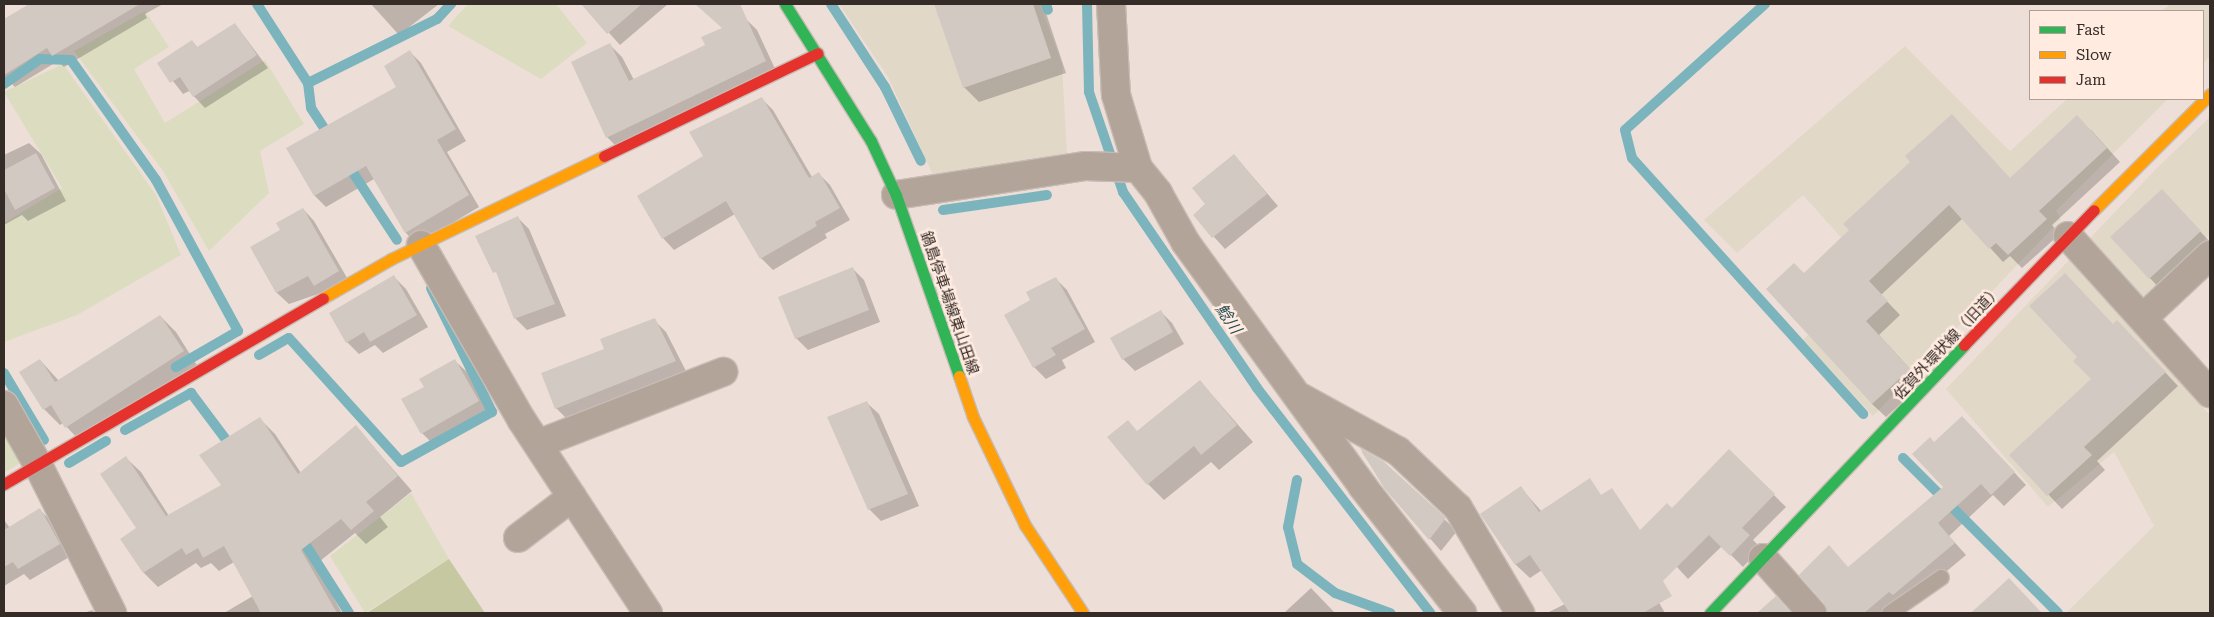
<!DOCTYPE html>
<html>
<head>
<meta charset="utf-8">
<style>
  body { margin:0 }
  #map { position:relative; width:2214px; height:617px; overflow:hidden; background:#eddfd7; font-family:"Roboto Serif","Noto Sans JP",serif }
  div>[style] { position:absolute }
  .commercial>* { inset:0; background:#e2d8c8 }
  .green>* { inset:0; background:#dcdcc1 }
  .forest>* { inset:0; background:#c6c8a2 }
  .shadow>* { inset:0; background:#0003 }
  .stream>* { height:10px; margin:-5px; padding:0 5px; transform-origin:5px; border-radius:5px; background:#7cb4be }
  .building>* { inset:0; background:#d3c9c3 }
  .roads { filter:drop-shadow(1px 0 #c7bcb5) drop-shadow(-1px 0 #c7bcb5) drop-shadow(0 1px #c7bcb5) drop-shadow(0 -1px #c7bcb5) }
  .lane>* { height:15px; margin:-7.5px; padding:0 7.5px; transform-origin:7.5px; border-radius:7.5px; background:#b2a498 }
  .street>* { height:28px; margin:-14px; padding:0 14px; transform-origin:14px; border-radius:14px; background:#b2a498 }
  .fast>* { height:11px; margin:-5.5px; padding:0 5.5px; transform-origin:5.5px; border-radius:5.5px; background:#30b455 }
  .slow>* { height:11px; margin:-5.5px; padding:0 5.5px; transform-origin:5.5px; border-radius:5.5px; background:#ff9f0a }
  .jam>* { height:11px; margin:-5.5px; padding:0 5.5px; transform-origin:5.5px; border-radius:5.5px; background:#e5322d }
  span { translate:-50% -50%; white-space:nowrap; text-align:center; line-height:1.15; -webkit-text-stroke:5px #ffebe0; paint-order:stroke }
  .street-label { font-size:15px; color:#352c27 }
  .water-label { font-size:16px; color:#234a53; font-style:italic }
  .frame { position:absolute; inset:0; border:5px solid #352c27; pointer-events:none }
  .legend { position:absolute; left:2029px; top:10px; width:175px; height:90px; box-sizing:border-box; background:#ffebe0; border:1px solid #ae9f96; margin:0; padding:6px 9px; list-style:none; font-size:15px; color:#352c27 }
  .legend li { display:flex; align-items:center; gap:10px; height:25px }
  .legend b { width:25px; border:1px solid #ae9f96 }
</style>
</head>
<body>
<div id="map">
  <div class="commercial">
    <i style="clip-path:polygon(839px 4px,1040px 4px,1062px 64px,1067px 154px,933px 175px,888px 77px)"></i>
    <i style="clip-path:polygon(2170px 4px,2210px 4px,2210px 56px,2203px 64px,2203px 11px,2162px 11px)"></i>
    <i style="clip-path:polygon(1905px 46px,2010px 151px,2067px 99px,2168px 99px,2056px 211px,2061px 219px,1873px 416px,1803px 340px,1871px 271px,1803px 195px,1737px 253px,1704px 220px)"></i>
    <i style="clip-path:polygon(2210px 117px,2210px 234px,2121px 317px,2210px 415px,2210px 613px,2066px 613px,2154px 526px,2114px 452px,2048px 507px,1946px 389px,2156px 169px)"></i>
  </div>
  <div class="green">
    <i style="clip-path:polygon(468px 4px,556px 4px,587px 43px,541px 79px,448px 26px)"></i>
    <i style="clip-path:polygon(145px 11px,169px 47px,134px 69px,165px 123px,265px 60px,304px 124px,260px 151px,269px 193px,209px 251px,163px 171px,74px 51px)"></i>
    <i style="clip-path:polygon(63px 64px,156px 195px,181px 255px,77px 315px,4px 342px,4px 223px,62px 188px,4px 92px)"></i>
    <i style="clip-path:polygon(4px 429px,23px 461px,4px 473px)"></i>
    <i style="clip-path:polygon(411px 493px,449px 559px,365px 613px,330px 556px)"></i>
  </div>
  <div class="forest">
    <i style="clip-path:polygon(449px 559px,485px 613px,367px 613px)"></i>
  </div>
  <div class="shadow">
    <i style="clip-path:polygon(32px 4px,163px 4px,145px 14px,147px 18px,64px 67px,58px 61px,15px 87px,12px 84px,4px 89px,4px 21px)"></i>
    <i style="clip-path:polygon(371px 4px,439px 4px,399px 35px)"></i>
    <i style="clip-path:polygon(583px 4px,668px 4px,620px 45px)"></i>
    <i style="clip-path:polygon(937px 4px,1043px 4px,1066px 73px,979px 102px,964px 87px)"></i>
    <i style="clip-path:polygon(745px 18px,757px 30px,777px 73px,619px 149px,607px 137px,610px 45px,622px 57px,634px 80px,707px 46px)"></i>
    <i style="clip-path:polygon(235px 24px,268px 68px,205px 108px,189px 91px,183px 94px,159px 63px,192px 41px,198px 48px)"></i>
    <i style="clip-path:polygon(410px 52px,421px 63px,466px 141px,447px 152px,479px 207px,417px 244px,406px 233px,374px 179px,326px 207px,315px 196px,287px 149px,398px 87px)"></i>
    <i style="clip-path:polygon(762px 99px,773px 110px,812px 177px,818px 173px,830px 185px,850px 220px,825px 234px,827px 238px,773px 270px,761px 258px,735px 214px,674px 250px,663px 238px,705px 157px)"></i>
    <i style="clip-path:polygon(2091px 130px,2120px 162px,2052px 225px,2060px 234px,2022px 268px,2010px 256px,2003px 262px,1963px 218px,1881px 295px,1900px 315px,1879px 335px,1923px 383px,1886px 417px,1872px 404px,1804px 274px,1851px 230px,2010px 179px)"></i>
    <i style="clip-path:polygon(29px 143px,41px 154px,66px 201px,28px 221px,22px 215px,4px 225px,4px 155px)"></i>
    <i style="clip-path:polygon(1234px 155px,1278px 206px,1225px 249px,1194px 215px,1207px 205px)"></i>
    <i style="clip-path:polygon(2174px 203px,2210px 242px,2161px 290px,2112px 237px)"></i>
    <i style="clip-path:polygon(303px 209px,314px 221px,350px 283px,289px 304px,277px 293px,252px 248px,282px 231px)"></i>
    <i style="clip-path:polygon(517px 217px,529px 229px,566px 316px,527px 330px,515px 318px,500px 278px,477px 236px)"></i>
    <i style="clip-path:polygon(852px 268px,864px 280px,880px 322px,808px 350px,796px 338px)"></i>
    <i style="clip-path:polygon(394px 277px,406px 289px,428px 327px,383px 353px,375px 345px,359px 354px,347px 342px)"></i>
    <i style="clip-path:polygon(1055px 278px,1067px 290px,1095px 342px,1062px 360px,1066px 368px,1046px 379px,1034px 367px,1032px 301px)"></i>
    <i style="clip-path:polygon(1160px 311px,1172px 323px,1184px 344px,1135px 371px,1123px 359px)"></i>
    <i style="clip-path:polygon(160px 316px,176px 332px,198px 367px,82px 443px,63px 423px,60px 425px,44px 409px,21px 373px,40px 360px,59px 381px)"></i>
    <i style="clip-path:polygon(654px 320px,666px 332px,687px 373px,568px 420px,556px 408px)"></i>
    <i style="clip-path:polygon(2113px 326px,2131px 336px,2178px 386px,2097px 461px,2105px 470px,2062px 509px,2011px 455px,2093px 379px)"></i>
    <i style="clip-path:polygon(455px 361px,467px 372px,490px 413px,434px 445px,422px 433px,425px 387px)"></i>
    <i style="clip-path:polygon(1200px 381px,1253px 442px,1219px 470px,1211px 462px,1164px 500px,1148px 484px,1138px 432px)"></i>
    <i style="clip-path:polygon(867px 403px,879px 414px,919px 506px,881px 521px,869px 509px)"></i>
    <i style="clip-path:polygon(260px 419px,275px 434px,301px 473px,356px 427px,412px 491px,380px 517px,388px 527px,366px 544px,355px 533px,315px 565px,342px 613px,224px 613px,253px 596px,234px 562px,219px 571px,211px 563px,201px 568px,196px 563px,158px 587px,144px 573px,122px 540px,138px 529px,126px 458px,141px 472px,169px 516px,223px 485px)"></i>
    <i style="clip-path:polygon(1974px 429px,2026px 485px,2004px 506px,1993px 495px,1949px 536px,1966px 555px,1905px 606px,1890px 613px,1833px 613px,1801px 575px,1848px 568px,1945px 487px,1934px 443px)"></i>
    <i style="clip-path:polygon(1729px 451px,1786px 507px,1753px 540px,1761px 548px,1743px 567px,1722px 546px,1688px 579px,1677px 567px,1672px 509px)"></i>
    <i style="clip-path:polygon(1362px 452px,1383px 462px,1457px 531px,1441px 551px,1385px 487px)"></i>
    <i style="clip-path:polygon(1521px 488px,1542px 512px,1598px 497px,1665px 613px,1547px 613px,1565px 604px,1542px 570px,1530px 578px,1516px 565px,1482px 514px)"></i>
    <i style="clip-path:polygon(40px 510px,52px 522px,71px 556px,30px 580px,24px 574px,4px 586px,4px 520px,10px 528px)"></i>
    <i style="clip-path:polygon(2009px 580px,2041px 613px,1971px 613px)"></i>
    <i style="clip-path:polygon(1311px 588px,1335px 613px,1284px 613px)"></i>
    <i style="clip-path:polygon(92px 610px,95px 613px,84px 613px)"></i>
  </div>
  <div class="stream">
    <i style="left:257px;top:4px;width:94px;rotate:57.2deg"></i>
    <i style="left:308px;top:83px;width:25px;rotate:83deg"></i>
    <i style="left:311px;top:108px;width:35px;rotate:57deg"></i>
    <i style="left:831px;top:4px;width:99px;rotate:57deg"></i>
    <i style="left:885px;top:87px;width:82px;rotate:64.1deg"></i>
    <i style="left:1046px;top:4px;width:6px;rotate:72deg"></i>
    <i style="left:1087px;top:4px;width:88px;rotate:88.7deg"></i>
    <i style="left:1089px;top:92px;width:106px;rotate:71.2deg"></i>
    <i style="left:1123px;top:192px;width:237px;rotate:55.6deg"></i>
    <i style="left:1257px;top:388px;width:284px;rotate:52.4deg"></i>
    <i style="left:1765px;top:4px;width:188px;rotate:138deg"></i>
    <i style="left:1625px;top:130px;width:29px;rotate:76deg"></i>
    <i style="left:1632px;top:158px;width:345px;rotate:47.9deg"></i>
    <i style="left:308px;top:83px;width:144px;rotate:-26.4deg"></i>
    <i style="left:437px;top:19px;width:21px;rotate:-47deg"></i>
    <i style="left:4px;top:84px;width:44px;rotate:-34.8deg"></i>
    <i style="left:40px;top:59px;width:31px;rotate:2deg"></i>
    <i style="left:71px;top:60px;width:147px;rotate:54.7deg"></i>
    <i style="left:156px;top:180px;width:172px;rotate:61.5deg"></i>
    <i style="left:238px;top:331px;width:72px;rotate:149.9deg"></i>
    <i style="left:346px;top:162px;width:93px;rotate:56.8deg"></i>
    <i style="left:943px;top:210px;width:105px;rotate:-8.2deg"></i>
    <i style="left:259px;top:355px;width:34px;rotate:-30deg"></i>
    <i style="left:289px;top:338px;width:167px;rotate:47.9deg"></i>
    <i style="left:401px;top:462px;width:104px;rotate:-28.8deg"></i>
    <i style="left:492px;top:412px;width:138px;rotate:-116.2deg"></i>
    <i style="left:4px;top:373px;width:78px;rotate:59.2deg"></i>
    <i style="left:125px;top:430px;width:76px;rotate:-29.3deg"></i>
    <i style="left:191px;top:393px;width:70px;rotate:53.1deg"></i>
    <i style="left:1903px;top:458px;width:219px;rotate:45deg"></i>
    <i style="left:69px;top:463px;width:43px;rotate:-30.7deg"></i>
    <i style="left:1297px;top:480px;width:48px;rotate:100.8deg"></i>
    <i style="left:1288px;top:527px;width:38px;rotate:76deg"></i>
    <i style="left:1297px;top:564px;width:48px;rotate:37.3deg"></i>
    <i style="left:1335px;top:593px;width:59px;rotate:20deg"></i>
    <i style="left:300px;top:536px;width:91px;rotate:57.5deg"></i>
  </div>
  <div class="building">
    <i style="clip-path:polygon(29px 4px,140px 4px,52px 56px,47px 48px,4px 75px,4px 19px)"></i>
    <i style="clip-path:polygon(581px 4px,642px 4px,607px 34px)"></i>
    <i style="clip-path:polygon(695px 4px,740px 4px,766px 61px,606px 138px,571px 62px,610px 43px,629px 81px,705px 45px,701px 37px,722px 28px)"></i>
    <i style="clip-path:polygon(934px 4px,1033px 4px,1051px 58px,963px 88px)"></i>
    <i style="clip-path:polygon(235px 23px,257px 55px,193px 97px,180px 77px,170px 83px,157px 63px,192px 40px,197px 47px)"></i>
    <i style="clip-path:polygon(410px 50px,456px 129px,437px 140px,469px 195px,405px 233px,366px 166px,314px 196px,286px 148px,396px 87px,384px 66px)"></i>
    <i style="clip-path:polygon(762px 97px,809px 178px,819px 172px,840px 208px,815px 222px,817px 226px,760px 259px,726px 201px,662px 239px,637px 196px,703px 156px,689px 132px)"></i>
    <i style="clip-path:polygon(1952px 114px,2010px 178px,2077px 115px,2107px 148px,2039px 211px,2047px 219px,2008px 255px,1996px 243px,1989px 249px,1949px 205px,1869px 281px,1888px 301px,1866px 321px,1910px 369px,1872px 404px,1766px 289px,1794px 263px,1804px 273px,1849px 230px,1843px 224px,1910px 162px,1905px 156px)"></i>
    <i style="clip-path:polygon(36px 153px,55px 188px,15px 210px,4px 189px,4px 170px)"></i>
    <i style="clip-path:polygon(1234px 154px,1267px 194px,1212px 238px,1193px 215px,1205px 204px,1192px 188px)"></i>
    <i style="clip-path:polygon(2162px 189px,2201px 231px,2149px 279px,2110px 237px)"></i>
    <i style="clip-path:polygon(303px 208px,339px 271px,314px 286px,308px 276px,276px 293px,250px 247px,280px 230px,276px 223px)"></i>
    <i style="clip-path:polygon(518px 216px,555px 304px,514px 319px,496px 272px,493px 273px,475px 236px)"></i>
    <i style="clip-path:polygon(853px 267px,869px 310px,795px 339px,778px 297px)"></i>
    <i style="clip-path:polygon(2065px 273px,2113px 324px,2117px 320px,2166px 372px,2084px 447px,2092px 455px,2047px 496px,2009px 455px,2091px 379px,2073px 361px,2077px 357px,2029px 306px)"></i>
    <i style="clip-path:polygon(394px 275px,417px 315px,370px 342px,364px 332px,346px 343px,329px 313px)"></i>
    <i style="clip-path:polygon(1056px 277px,1085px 329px,1051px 348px,1056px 355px,1033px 368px,1004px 315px,1030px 300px,1026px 292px)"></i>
    <i style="clip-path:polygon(1161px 310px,1173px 332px,1122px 360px,1110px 338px)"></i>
    <i style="clip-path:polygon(160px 315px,184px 351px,65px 428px,51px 405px,43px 410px,19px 372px,40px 359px,55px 382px)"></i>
    <i style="clip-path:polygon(655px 318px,676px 361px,555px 409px,541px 373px,604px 349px,600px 339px)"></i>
    <i style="clip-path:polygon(455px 359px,479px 401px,421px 434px,401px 399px,424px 387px,419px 379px)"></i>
    <i style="clip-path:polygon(1200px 380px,1237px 425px,1201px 455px,1194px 446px,1147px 485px,1107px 437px,1128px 420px,1137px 431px)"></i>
    <i style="clip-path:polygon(867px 401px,908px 494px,868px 510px,827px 417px)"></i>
    <i style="clip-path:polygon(1962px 416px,2015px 472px,1991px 495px,1981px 484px,1938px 523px,1955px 543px,1893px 595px,1889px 592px,1864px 613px,1827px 613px,1824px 603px,1799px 575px,1829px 545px,1848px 567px,1943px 487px,1912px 454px,1930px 437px,1934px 442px)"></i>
    <i style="clip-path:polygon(260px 417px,298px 474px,356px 425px,398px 476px,366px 502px,374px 511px,351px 530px,341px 519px,301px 550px,337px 613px,261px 613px,224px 546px,203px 558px,198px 548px,186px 555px,182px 548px,143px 573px,120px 539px,136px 528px,100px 474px,126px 456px,166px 516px,221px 485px,199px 455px)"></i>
    <i style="clip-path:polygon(1360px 448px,1383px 461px,1446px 518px,1429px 540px,1384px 488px)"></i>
    <i style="clip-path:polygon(1729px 449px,1775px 494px,1742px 528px,1750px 535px,1730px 556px,1709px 535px,1663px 581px,1672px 596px,1643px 613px,1570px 613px,1530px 555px,1515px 565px,1480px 514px,1521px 486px,1539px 512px,1590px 478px,1601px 495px,1612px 488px,1640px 530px,1667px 503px,1672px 508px)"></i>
    <i style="clip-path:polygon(40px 508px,60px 544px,18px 569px,13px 562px,4px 567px,4px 530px)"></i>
    <i style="clip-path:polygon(2009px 578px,2042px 613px,1971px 613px)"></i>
    <i style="clip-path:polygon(1776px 596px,1791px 613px,1757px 613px)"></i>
  </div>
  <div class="roads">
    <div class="lane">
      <i style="left:1889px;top:613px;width:63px;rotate:-34.7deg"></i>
    </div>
    <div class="street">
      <i style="left:1111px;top:4px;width:91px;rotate:86.9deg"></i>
      <i style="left:1116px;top:95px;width:76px;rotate:73.2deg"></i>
      <i style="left:1138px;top:168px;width:32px;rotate:51deg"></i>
      <i style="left:1158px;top:193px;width:57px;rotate:60.8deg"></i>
      <i style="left:1186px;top:243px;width:301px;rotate:54deg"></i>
      <i style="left:1363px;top:487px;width:160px;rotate:51.8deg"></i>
      <i style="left:896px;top:195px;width:192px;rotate:-8.7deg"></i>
      <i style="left:1086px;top:166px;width:52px;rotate:2.2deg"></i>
      <i style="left:2068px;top:236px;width:212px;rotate:47.9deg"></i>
      <i style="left:421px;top:245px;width:201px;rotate:60.1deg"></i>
      <i style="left:521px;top:419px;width:232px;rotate:56.8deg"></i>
      <i style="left:2143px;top:318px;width:92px;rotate:-43.2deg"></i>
      <i style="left:1300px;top:397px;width:112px;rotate:28.9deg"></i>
      <i style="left:1398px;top:451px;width:83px;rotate:43.5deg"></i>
      <i style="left:1458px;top:508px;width:122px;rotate:59.4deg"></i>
      <i style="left:4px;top:405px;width:67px;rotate:60.4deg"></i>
      <i style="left:37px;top:463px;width:168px;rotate:63.4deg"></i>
      <i style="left:538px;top:444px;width:199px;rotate:-21.3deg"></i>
      <i style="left:518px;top:538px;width:68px;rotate:-37.2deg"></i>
      <i style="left:1763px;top:558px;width:74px;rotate:48.3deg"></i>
    </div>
    <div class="fast">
      <i style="left:785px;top:4px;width:162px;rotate:57.9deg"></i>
      <i style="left:871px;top:141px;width:60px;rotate:65.2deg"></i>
      <i style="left:896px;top:195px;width:192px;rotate:70.8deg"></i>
      <i style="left:1710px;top:613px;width:369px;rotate:-46.5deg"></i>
    </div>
    <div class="slow">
      <i style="left:2094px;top:210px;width:164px;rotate:-45deg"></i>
      <i style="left:323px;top:298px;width:78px;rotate:-29.8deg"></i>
      <i style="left:391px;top:259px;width:237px;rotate:-25.8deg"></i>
      <i style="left:959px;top:376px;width:43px;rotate:71.1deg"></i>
      <i style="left:973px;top:417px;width:120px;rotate:64.3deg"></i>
      <i style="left:1025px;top:525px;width:105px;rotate:56.6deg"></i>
    </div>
    <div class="jam">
      <i style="left:604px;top:156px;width:237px;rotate:-25.7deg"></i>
      <i style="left:1964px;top:345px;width:187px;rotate:-46.1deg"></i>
      <i style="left:4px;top:484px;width:369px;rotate:-30.2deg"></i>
    </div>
  </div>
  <div class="street-label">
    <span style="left:949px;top:303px;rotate:71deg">鍋島停車場線東山田線</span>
    <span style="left:1948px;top:343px;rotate:-47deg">佐賀外環状線（旧道）</span>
  </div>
  <div class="water-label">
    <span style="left:1228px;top:319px;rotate:56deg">鯰川</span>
  </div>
  <div class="frame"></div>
  <ul class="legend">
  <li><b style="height:6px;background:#30b455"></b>Fast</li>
  <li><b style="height:6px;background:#ff9f0a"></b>Slow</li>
  <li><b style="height:6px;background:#e5322d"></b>Jam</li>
  </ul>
</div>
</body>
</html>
